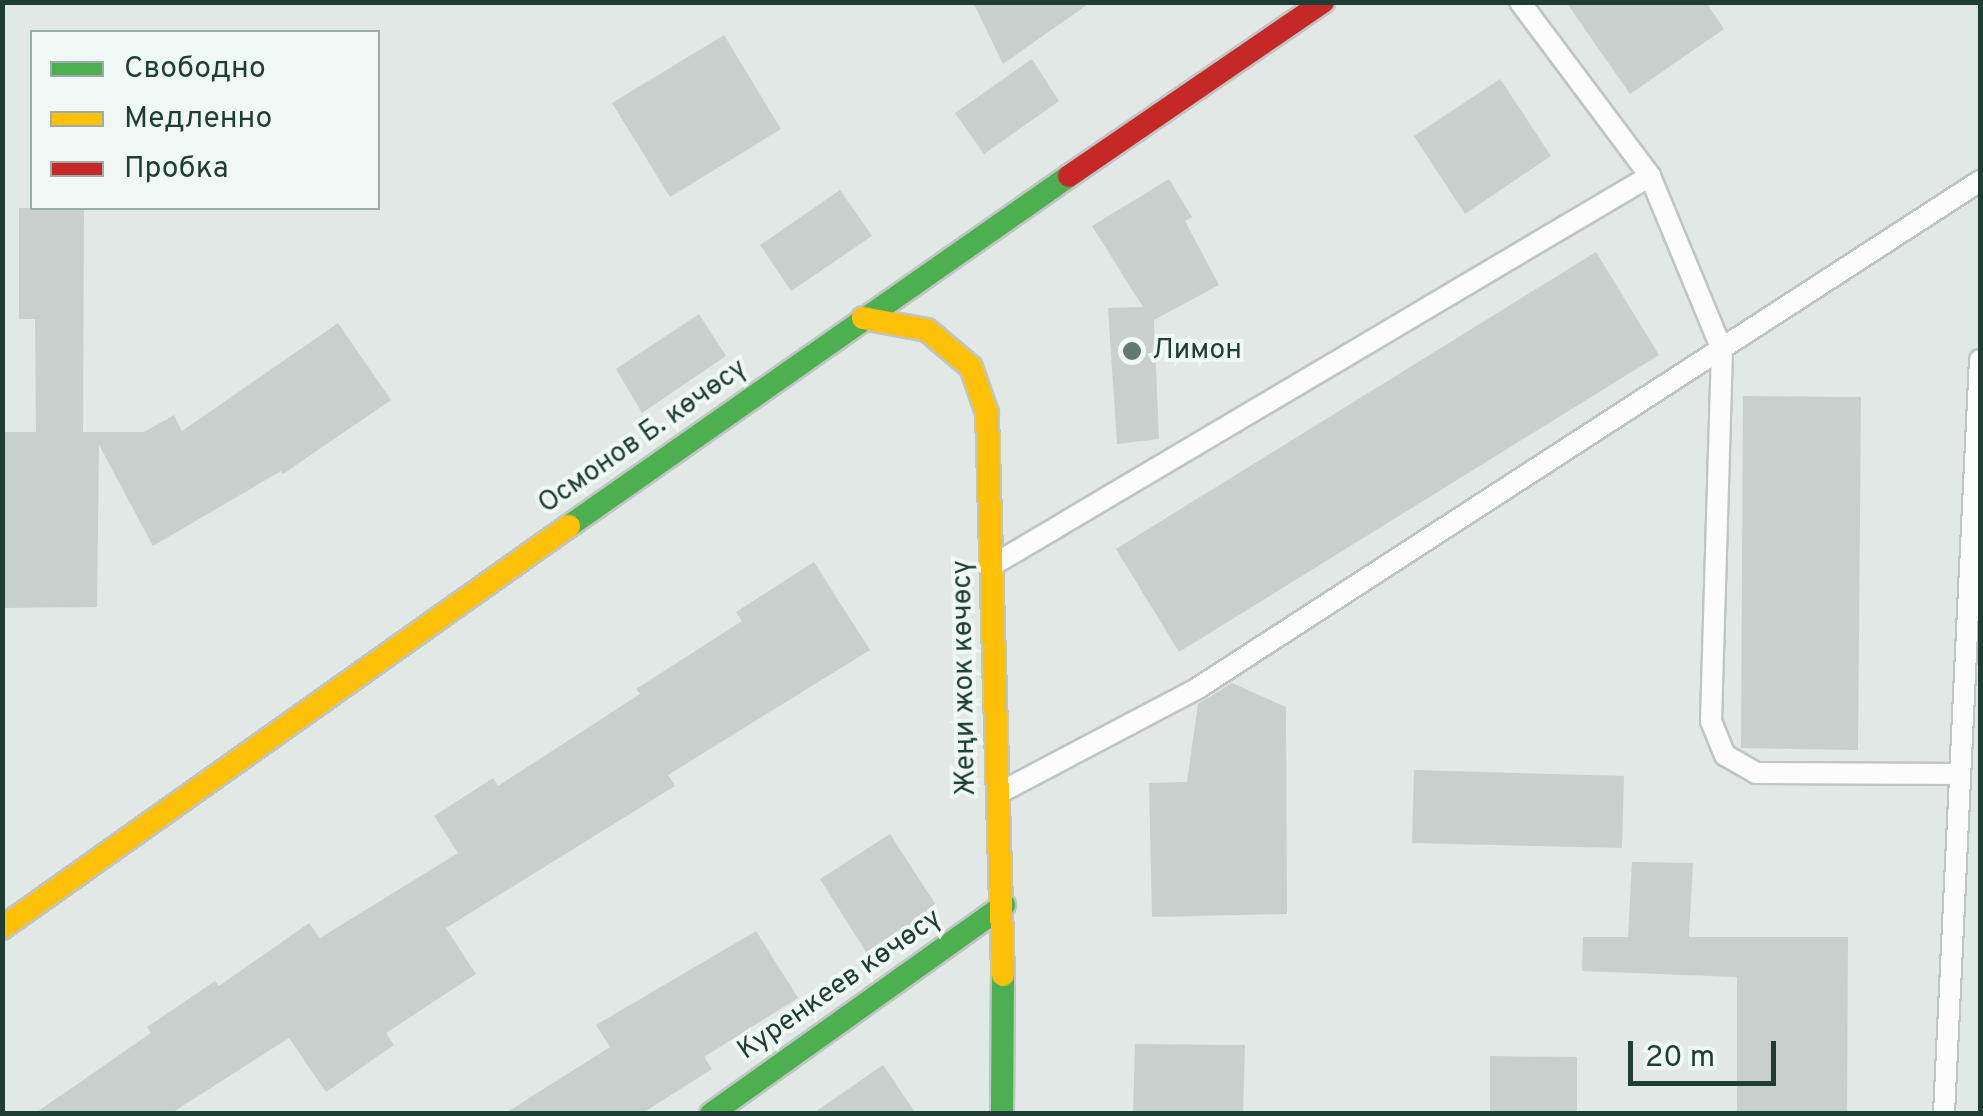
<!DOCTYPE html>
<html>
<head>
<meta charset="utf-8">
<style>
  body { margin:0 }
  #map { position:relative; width:1983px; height:1116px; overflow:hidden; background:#e2e8e5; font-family:Overpass,sans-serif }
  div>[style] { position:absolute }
  .building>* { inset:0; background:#c8cfcc }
  .roads { filter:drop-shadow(2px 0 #bfc5c2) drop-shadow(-2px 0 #bfc5c2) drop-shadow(0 2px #bfc5c2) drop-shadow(0 -2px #bfc5c2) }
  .lane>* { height:20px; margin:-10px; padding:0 10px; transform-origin:10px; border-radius:10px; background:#fbfcfb }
  .fast>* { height:22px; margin:-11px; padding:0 11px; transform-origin:11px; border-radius:11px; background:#4caf50 }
  .slow>* { height:22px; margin:-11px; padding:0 11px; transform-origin:11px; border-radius:11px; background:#ffc107 }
  .jam>* { height:22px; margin:-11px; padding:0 11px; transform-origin:11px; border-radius:11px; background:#c62828 }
  .dots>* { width:28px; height:28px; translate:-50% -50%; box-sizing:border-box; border:5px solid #eff8f4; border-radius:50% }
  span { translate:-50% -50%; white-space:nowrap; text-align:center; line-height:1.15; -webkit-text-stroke:8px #eff8f4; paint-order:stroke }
  .poi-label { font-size:28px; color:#1e3d35 }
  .left { translate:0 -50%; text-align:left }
  .street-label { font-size:28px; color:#1e3d35 }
  .frame { position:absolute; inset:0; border:5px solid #1e3d35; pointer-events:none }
  .legend { position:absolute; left:30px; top:30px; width:350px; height:180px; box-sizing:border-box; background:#eff8f4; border:2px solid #9bada8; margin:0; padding:12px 18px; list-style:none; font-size:30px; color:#1e3d35 }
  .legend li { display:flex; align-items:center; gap:20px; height:50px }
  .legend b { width:50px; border:2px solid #9bada8 }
  .scale { position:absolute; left:1628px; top:1041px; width:148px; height:45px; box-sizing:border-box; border:5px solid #1e3d35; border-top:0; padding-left:12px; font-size:30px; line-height:35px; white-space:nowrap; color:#1e3d35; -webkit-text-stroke:8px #eff8f4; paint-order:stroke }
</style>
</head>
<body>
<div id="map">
  <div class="building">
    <i style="clip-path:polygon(973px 2px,1091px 2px,1003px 64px)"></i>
    <i style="clip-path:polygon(1566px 2px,1706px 2px,1724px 29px,1630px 94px)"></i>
    <i style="clip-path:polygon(724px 35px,781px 129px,670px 197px,612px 103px)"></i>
    <i style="clip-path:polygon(1032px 59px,1059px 101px,984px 154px,955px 113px)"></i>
    <i style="clip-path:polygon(1500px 79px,1551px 156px,1465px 214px,1414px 136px)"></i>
    <i style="clip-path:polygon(1169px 179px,1192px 217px,1185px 221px,1219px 285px,1154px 320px,1159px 439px,1117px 444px,1108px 308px,1143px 307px,1092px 226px)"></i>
    <i style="clip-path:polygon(840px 190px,872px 236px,791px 291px,760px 245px)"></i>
    <i style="clip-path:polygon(19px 208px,84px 208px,83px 432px,144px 432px,174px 415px,182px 431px,338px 323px,391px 400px,283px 474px,281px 471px,153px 546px,99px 445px,97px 607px,2px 608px,2px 432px,36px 432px,35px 319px,19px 319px)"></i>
    <i style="clip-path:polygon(1596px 252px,1659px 355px,1179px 652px,1116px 549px)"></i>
    <i style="clip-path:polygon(699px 314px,726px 356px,642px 413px,616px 369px)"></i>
    <i style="clip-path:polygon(1743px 396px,1861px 397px,1858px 750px,1741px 748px)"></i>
    <i style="clip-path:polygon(814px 562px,870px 650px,668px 775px,675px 786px,446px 928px,476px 974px,386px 1033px,394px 1045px,326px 1092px,289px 1038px,170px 1114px,34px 1114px,151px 1033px,147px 1027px,215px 981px,219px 986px,309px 923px,320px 938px,458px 853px,434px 816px,493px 778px,498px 786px,640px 694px,636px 689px,742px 621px,736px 612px)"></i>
    <i style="clip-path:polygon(1232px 683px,1286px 707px,1287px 914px,1152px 917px,1149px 783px,1187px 782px,1198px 704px)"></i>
    <i style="clip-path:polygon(1414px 770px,1624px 776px,1622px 848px,1412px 843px)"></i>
    <i style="clip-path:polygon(890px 834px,937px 907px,866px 952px,820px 879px)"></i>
    <i style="clip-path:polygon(1632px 862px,1693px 863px,1689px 937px,1848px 937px,1847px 1114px,1737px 1114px,1737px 977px,1582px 971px,1583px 937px,1628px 937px)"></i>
    <i style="clip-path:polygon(756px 931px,798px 998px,704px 1057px,712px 1069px,641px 1114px,504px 1114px,610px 1047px,596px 1025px)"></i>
    <i style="clip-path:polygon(1135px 1044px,1245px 1045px,1243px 1114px,1133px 1114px)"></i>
    <i style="clip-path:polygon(1490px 1056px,1577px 1057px,1577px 1114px,1490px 1114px)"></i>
    <i style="clip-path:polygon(883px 1065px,916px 1114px,812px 1114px)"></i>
  </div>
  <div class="roads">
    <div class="lane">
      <i style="left:1520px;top:2px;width:217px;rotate:53.2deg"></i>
      <i style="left:998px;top:562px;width:758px;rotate:-30.63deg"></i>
      <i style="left:1650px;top:176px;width:188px;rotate:67.5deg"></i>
      <i style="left:1722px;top:350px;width:371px;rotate:91.7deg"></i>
      <i style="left:1711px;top:721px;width:37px;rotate:68deg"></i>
      <i style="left:1725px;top:755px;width:36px;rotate:30deg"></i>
      <i style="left:1756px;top:773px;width:204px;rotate:0.3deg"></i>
      <i style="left:1003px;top:791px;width:221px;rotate:-27.8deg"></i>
      <i style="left:1198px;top:688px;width:932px;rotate:-32.96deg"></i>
      <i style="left:1944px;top:1114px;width:755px;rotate:-87.27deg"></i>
    </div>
    <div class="fast">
      <i style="left:569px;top:526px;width:610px;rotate:-34.99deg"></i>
      <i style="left:711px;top:1114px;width:360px;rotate:-35.5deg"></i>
      <i style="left:1002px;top:1114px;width:139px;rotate:-89.6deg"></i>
    </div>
    <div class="slow">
      <i style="left:863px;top:318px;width:65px;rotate:10.6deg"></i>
      <i style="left:927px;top:330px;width:57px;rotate:40.1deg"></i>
      <i style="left:971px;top:367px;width:49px;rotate:70.8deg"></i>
      <i style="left:987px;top:413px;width:562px;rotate:88.37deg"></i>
      <i style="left:2px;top:928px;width:695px;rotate:-35.34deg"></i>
    </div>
    <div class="jam">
      <i style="left:1069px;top:176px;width:308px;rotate:-34.4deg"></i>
    </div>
  </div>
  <div class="dots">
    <i style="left:1132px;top:351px;background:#637973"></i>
  </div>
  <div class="poi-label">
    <span class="left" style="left:1152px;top:351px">Лимон</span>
  </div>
  <div class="street-label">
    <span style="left:643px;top:437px;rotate:-35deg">Осмонов Б. көчөсү</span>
    <span style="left:965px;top:678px;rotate:-91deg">Жеңи жок көчөсү</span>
    <span style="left:840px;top:985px;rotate:-35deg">Куренкеев көчөсү</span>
  </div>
  <div class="frame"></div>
  <ul class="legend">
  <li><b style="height:12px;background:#4caf50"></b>Свободно</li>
  <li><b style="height:12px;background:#ffc107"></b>Медленно</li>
  <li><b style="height:12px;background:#c62828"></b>Пробка</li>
  </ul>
  <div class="scale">20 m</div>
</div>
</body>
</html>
